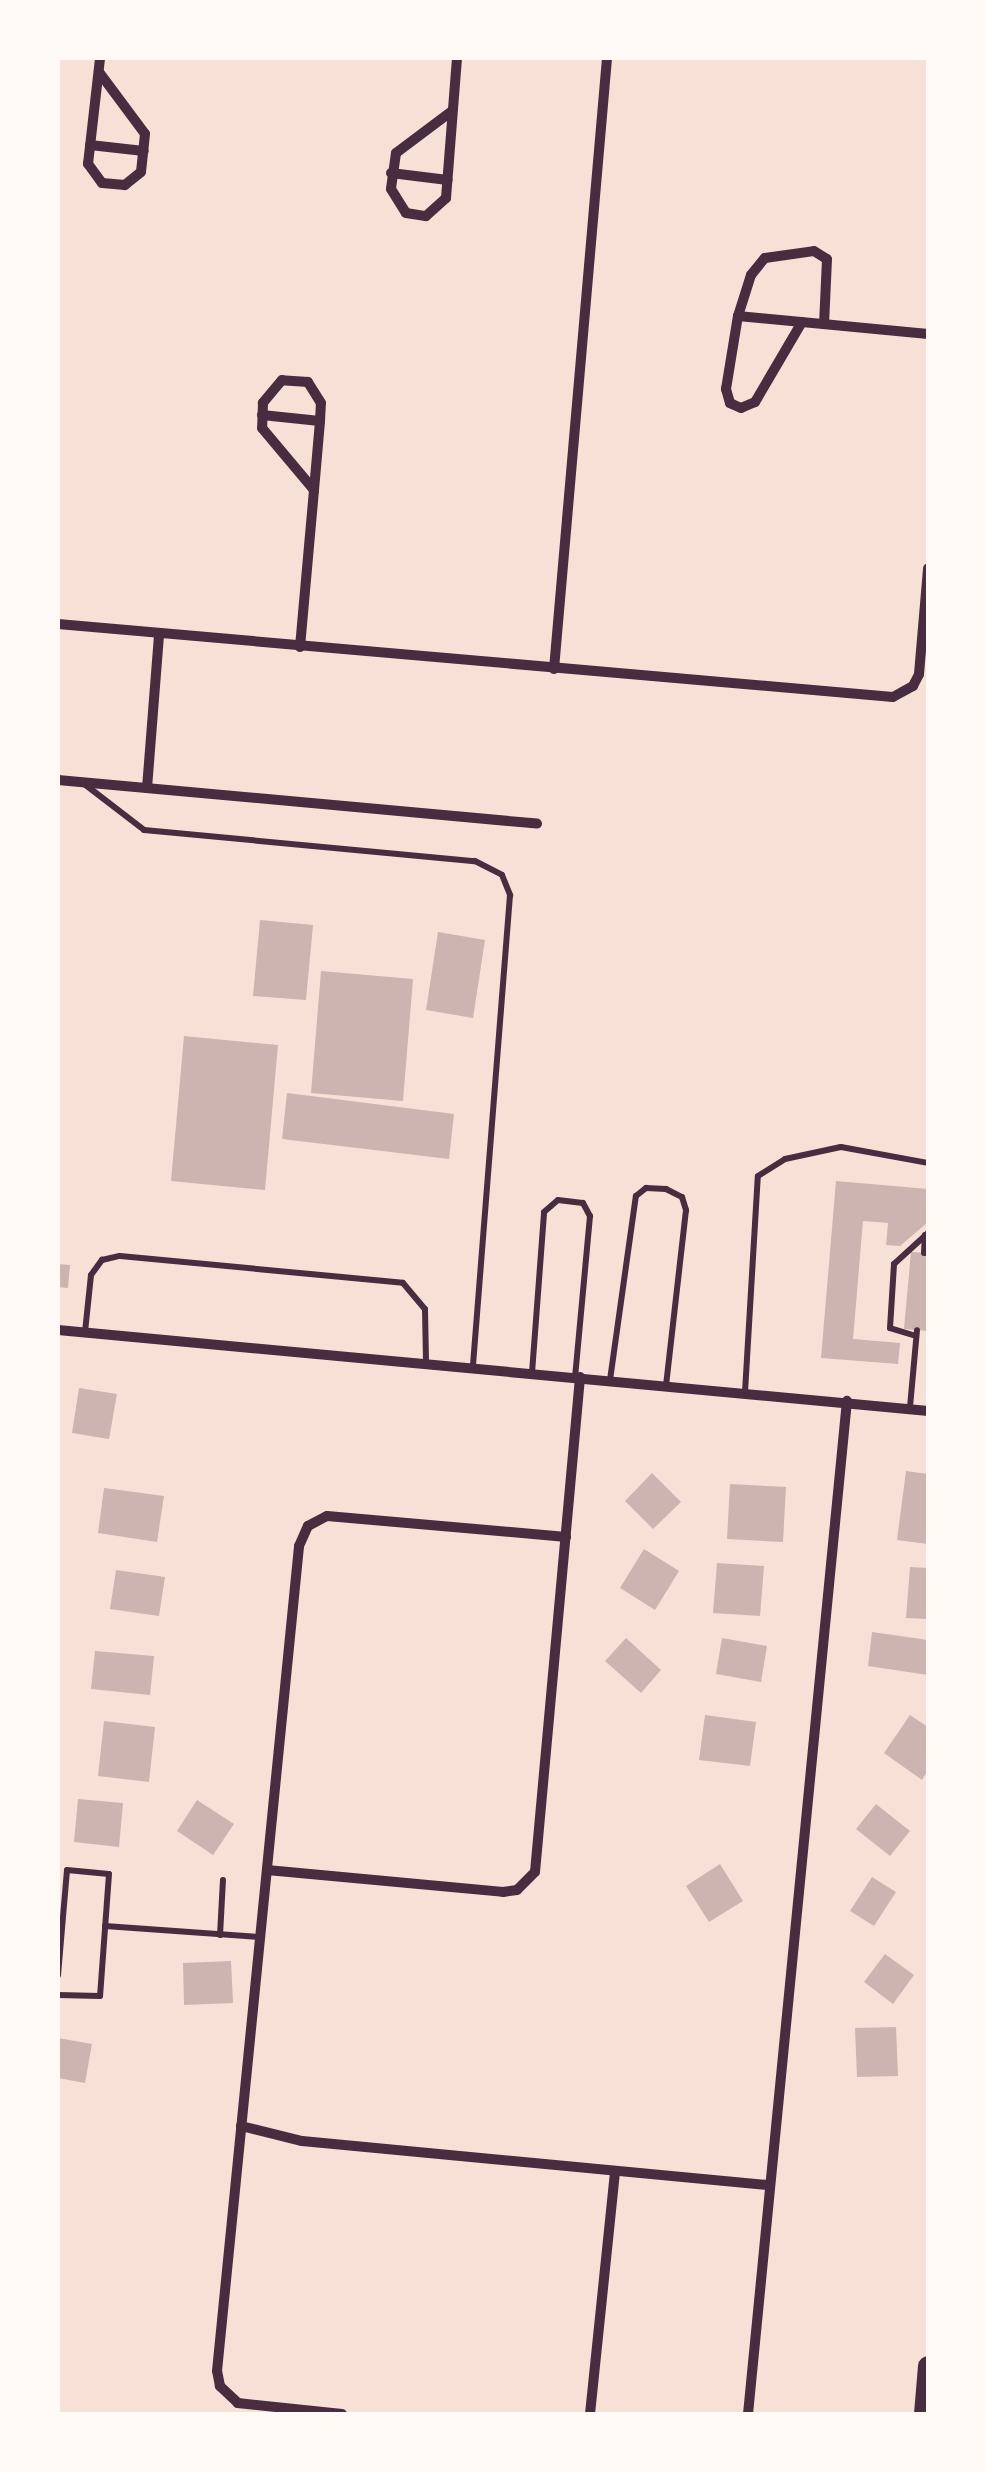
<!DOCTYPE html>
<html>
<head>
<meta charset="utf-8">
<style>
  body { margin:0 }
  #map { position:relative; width:986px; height:2472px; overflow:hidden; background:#f7e1d7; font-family:"Crimson Pro",serif }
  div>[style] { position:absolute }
  .building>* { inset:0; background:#ccb4b1 }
  .service>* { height:6px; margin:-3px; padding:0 3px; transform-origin:3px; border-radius:3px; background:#4a2c40 }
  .minor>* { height:10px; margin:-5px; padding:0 5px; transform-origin:5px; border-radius:5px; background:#4a2c40 }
  .primary>* { height:20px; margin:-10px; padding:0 10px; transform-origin:10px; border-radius:10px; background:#4a2c40 }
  span { translate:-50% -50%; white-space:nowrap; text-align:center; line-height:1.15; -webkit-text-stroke:8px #fffaf5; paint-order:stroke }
  .frame { position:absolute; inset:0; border:60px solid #fffaf5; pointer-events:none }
</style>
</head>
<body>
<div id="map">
  <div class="building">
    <i style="clip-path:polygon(260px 920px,313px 925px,306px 1000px,253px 996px)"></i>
    <i style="clip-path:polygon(438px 932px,485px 940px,473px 1018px,426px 1010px)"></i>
    <i style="clip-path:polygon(321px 971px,413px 979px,403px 1101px,311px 1093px)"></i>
    <i style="clip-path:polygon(184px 1036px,278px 1045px,265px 1190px,171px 1181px)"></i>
    <i style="clip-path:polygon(287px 1093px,454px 1114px,449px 1159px,282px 1139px)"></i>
    <i style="clip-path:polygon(836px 1181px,928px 1189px,928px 1222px,900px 1246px,886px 1245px,888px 1223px,863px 1221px,853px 1339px,900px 1343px,898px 1364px,821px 1358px)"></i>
    <i style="clip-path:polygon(911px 1252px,928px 1253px,928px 1331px,904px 1329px)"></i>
    <i style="clip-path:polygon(58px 1264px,70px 1265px,68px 1288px,58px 1287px)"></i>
    <i style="clip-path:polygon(79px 1388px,117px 1394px,109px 1439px,72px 1433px)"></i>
    <i style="clip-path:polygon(906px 1471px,928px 1474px,928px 1544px,897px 1540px)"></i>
    <i style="clip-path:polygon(652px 1473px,681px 1502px,653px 1529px,625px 1501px)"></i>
    <i style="clip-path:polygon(730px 1484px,786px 1487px,783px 1542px,727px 1539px)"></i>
    <i style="clip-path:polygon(104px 1488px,164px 1496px,157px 1542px,98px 1533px)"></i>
    <i style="clip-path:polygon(644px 1549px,679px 1571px,655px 1610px,620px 1588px)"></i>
    <i style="clip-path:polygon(717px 1563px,764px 1566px,760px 1616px,713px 1613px)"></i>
    <i style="clip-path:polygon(910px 1567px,928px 1568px,928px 1619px,906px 1618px)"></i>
    <i style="clip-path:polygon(116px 1570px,165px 1577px,159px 1616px,110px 1609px)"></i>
    <i style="clip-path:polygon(872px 1632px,928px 1640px,928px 1675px,868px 1666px)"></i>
    <i style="clip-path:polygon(626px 1638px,661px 1670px,641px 1693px,605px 1661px)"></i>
    <i style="clip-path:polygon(722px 1638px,767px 1646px,761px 1682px,716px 1674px)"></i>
    <i style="clip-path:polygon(95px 1651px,154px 1656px,150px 1695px,91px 1689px)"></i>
    <i style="clip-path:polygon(705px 1715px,756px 1722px,750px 1766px,699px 1760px)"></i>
    <i style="clip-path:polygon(910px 1715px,928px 1727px,928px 1770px,922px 1780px,884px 1753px)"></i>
    <i style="clip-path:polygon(104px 1721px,155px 1727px,149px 1782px,98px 1776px)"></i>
    <i style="clip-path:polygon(78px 1799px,123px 1803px,119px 1847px,74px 1842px)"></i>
    <i style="clip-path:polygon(197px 1800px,234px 1824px,213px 1855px,177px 1831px)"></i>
    <i style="clip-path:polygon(876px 1804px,910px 1831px,890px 1856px,856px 1829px)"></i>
    <i style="clip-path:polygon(720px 1864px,743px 1901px,709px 1922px,686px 1886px)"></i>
    <i style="clip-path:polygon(872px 1877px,896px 1892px,874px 1926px,850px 1911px)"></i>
    <i style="clip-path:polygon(885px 1954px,914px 1975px,893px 2004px,864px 1982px)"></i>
    <i style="clip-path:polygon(231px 1961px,233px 2003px,184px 2005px,183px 1963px)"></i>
    <i style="clip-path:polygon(896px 2027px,898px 2076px,857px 2077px,855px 2028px)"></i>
    <i style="clip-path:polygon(58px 2038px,92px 2044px,85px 2083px,58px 2078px)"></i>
  </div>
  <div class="service">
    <i style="left:83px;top:783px;width:77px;rotate:37.6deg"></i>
    <i style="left:144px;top:830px;width:332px;rotate:5.4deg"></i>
    <i style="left:475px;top:861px;width:30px;rotate:27deg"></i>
    <i style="left:502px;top:875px;width:22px;rotate:68deg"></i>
    <i style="left:510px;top:895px;width:473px;rotate:94.5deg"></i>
    <i style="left:924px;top:1253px;width:18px;rotate:-87deg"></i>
    <i style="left:85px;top:1332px;width:57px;rotate:-84deg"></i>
    <i style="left:91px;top:1275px;width:19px;rotate:-54deg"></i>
    <i style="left:102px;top:1260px;width:18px;rotate:-13deg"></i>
    <i style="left:120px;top:1256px;width:284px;rotate:5.4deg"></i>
    <i style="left:403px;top:1283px;width:34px;rotate:50deg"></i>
    <i style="left:425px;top:1309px;width:54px;rotate:88.9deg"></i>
    <i style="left:916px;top:1336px;width:27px;rotate:-163deg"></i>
    <i style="left:890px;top:1328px;width:64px;rotate:-86.4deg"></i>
    <i style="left:894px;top:1264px;width:46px;rotate:-42.4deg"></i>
    <i style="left:532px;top:1373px;width:161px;rotate:-85.7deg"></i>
    <i style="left:544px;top:1212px;width:18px;rotate:-41deg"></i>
    <i style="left:558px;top:1200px;width:25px;rotate:7deg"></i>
    <i style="left:583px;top:1203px;width:15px;rotate:62deg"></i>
    <i style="left:590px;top:1216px;width:162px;rotate:95.3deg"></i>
    <i style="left:610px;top:1380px;width:186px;rotate:-82deg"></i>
    <i style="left:636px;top:1196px;width:13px;rotate:-39deg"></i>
    <i style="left:646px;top:1188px;width:20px;rotate:3deg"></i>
    <i style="left:666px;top:1189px;width:18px;rotate:27deg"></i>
    <i style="left:682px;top:1197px;width:14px;rotate:73deg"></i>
    <i style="left:686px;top:1210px;width:176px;rotate:96.5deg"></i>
    <i style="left:745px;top:1392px;width:216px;rotate:-86.6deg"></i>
    <i style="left:758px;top:1176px;width:32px;rotate:-32deg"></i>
    <i style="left:785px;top:1159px;width:57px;rotate:-12.1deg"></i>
    <i style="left:841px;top:1147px;width:88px;rotate:10.4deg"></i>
    <i style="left:910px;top:1407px;width:77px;rotate:-84.8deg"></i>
    <i style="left:105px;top:1926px;width:154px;rotate:4.1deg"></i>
    <i style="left:220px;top:1935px;width:55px;rotate:-86.9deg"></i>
    <i style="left:58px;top:1975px;width:105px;rotate:-85.1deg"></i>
    <i style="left:67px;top:1870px;width:42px;rotate:5.4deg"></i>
    <i style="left:109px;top:1874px;width:122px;rotate:94.2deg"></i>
    <i style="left:100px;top:1996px;width:42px;rotate:-178.6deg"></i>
  </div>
  <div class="minor">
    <i style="left:99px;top:72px;width:77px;rotate:53.4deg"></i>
    <i style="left:145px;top:134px;width:38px;rotate:96deg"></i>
    <i style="left:141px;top:172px;width:21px;rotate:141deg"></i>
    <i style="left:125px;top:185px;width:23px;rotate:-175deg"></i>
    <i style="left:102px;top:183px;width:24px;rotate:-126deg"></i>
    <i style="left:88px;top:164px;width:107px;rotate:-83.5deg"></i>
    <i style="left:452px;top:111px;width:70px;rotate:143.1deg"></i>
    <i style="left:396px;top:153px;width:36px;rotate:98deg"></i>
    <i style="left:391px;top:189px;width:28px;rotate:58deg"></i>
    <i style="left:406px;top:213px;width:20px;rotate:9deg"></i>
    <i style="left:426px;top:216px;width:27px;rotate:-42deg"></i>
    <i style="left:446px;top:198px;width:140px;rotate:-85.5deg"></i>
    <i style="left:90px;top:145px;width:54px;rotate:6.3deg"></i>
    <i style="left:391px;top:173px;width:57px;rotate:7deg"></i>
    <i style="left:738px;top:316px;width:43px;rotate:-72.4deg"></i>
    <i style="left:751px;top:275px;width:22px;rotate:-51deg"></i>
    <i style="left:765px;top:258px;width:49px;rotate:-8.1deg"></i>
    <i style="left:814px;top:251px;width:15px;rotate:32deg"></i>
    <i style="left:827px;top:259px;width:65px;rotate:92.6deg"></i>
    <i style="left:802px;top:322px;width:93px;rotate:120.4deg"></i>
    <i style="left:755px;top:402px;width:15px;rotate:157deg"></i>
    <i style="left:741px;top:408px;width:12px;rotate:-156deg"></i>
    <i style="left:730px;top:403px;width:15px;rotate:-106deg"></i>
    <i style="left:726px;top:389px;width:74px;rotate:-80.7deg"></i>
    <i style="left:738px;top:316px;width:191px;rotate:5.4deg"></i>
    <i style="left:262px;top:415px;width:58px;rotate:5.9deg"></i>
    <i style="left:58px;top:624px;width:838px;rotate:5deg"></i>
    <i style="left:893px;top:697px;width:23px;rotate:-29deg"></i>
    <i style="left:913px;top:686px;width:13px;rotate:-63deg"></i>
    <i style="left:919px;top:674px;width:106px;rotate:-85.1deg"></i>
    <i style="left:300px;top:647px;width:158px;rotate:-84.9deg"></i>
    <i style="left:314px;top:490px;width:69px;rotate:-85deg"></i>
    <i style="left:320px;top:421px;width:18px;rotate:-87deg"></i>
    <i style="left:321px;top:403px;width:25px;rotate:-122deg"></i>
    <i style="left:308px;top:382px;width:26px;rotate:-176deg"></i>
    <i style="left:282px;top:380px;width:30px;rotate:130deg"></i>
    <i style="left:263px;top:403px;width:25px;rotate:92deg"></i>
    <i style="left:262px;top:428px;width:81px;rotate:50deg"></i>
    <i style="left:554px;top:669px;width:613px;rotate:-85.04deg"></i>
    <i style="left:58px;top:780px;width:481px;rotate:5.2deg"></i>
    <i style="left:147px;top:788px;width:154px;rotate:-85.5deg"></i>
    <i style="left:58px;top:1330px;width:874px;rotate:5.32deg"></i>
    <i style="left:267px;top:1870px;width:237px;rotate:5.3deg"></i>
    <i style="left:503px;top:1892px;width:14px;rotate:-8deg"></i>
    <i style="left:517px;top:1890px;width:25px;rotate:-45deg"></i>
    <i style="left:535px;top:1872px;width:497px;rotate:-84.8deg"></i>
    <i style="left:241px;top:2126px;width:63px;rotate:13.8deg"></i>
    <i style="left:302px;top:2141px;width:468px;rotate:5.4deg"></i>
    <i style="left:342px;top:2414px;width:105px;rotate:-174deg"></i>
    <i style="left:238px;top:2403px;width:25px;rotate:-137deg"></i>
    <i style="left:220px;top:2386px;width:15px;rotate:-101deg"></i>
    <i style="left:217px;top:2371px;width:829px;rotate:-84.32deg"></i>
    <i style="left:299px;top:1546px;width:22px;rotate:-66deg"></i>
    <i style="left:308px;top:1526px;width:21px;rotate:-28deg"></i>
    <i style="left:327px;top:1516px;width:240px;rotate:5deg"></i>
    <i style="left:590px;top:2414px;width:244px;rotate:-84.1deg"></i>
    <i style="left:748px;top:2414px;width:1018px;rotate:-84.42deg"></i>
  </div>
  <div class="primary">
    <i style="left:924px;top:2414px;width:48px;rotate:-85.2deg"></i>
  </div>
  <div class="frame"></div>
</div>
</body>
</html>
